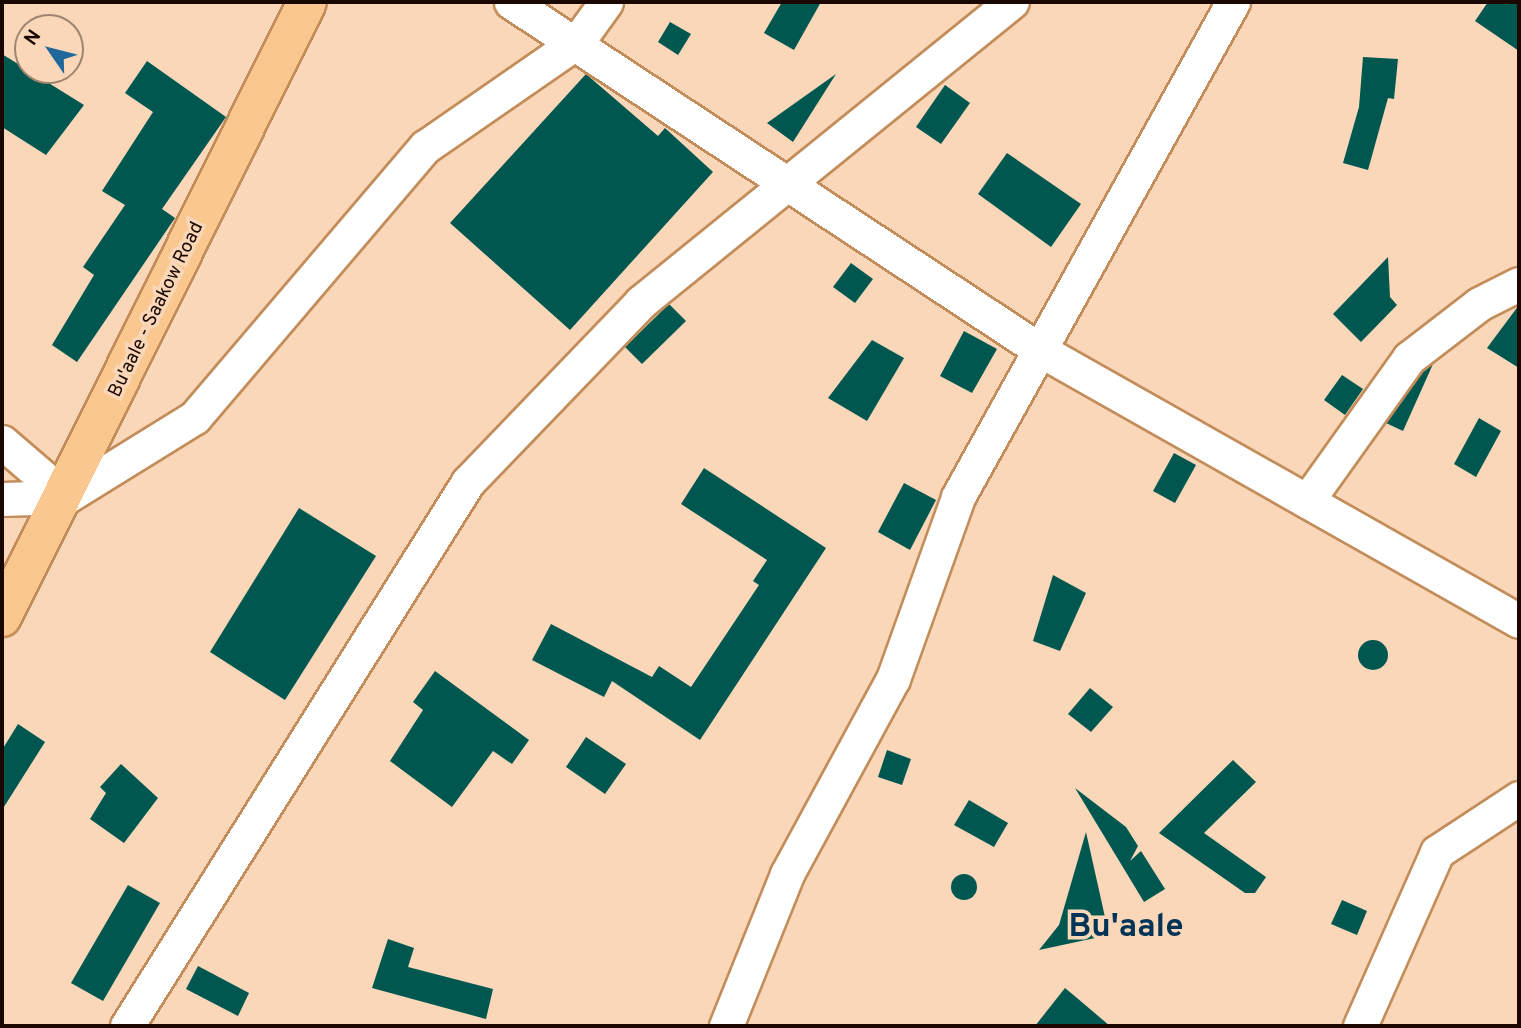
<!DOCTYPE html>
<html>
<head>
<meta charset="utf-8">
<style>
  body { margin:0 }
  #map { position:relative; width:1521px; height:1028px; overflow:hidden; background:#f9d7b8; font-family:Overpass,sans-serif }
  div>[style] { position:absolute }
  .building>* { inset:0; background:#00574f }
  .round { border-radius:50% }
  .roads { filter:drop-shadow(2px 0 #c28d5a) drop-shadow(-2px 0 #c28d5a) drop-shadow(0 2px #c28d5a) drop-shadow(0 -2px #c28d5a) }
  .minor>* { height:33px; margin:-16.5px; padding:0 16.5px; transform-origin:16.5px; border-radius:16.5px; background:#fff }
  .major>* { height:38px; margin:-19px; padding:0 19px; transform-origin:19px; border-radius:19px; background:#fac78e }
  span { translate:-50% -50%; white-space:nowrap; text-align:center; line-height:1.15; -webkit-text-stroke:7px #f9d7b8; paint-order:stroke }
  .street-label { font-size:19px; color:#190700 }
  .town-label { font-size:33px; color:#003457; font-weight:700 }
  .frame { position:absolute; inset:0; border:4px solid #190700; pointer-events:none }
  .north { position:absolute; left:14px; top:14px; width:70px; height:70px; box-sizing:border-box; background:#f9d7b8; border:2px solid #9f846e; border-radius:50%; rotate:305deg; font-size:19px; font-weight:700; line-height:28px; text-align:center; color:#190700 }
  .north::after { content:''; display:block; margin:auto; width:24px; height:32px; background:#20679b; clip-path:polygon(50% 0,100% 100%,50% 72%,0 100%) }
</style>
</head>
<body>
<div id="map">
  <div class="building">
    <i style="clip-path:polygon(782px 2px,821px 2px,794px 50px,764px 33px)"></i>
    <i style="clip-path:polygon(1488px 2px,1519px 2px,1519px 51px,1475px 21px)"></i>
    <i style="clip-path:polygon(670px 22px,691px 34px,678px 55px,658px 42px)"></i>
    <i style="clip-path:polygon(2px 54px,84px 105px,46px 155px,2px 127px)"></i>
    <i style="clip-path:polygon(1363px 57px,1398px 59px,1394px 99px,1388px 98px,1368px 170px,1343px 163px,1359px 107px)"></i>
    <i style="clip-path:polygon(147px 61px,226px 117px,162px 209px,175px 218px,77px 362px,52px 345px,94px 275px,83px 267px,125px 205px,102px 191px,153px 112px,125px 93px)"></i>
    <i style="clip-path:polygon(586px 74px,658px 136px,665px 128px,713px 172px,570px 330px,450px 223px)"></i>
    <i style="clip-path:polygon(836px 74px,793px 142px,767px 123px)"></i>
    <i style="clip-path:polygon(945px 85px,970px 103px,941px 144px,916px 127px)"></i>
    <i style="clip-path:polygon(1007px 153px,1081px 204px,1051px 247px,978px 194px)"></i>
    <i style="clip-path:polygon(1388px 257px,1390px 297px,1397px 305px,1361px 342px,1333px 314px)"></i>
    <i style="clip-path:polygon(851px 263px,873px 279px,855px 303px,833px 287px)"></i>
    <i style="clip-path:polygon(669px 304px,686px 321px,642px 364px,625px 347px)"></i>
    <i style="clip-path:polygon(1519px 305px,1519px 368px,1487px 348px)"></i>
    <i style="clip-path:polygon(964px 331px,997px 349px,972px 393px,940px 376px)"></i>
    <i style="clip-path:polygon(872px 340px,904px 358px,867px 421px,828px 398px)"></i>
    <i style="clip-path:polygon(1433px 364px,1403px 431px,1386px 423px,1423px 372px)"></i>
    <i style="clip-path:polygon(1342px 375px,1363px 389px,1345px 415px,1324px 400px)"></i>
    <i style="clip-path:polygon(1479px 418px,1501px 431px,1476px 477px,1454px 464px)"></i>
    <i style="clip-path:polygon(1174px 453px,1196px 465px,1175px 503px,1153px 491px)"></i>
    <i style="clip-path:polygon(704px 468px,826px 548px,700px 740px,612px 681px,604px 697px,532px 660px,551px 624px,652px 677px,659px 666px,691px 687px,759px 585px,753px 581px,767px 560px,681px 504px)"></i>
    <i style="clip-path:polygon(904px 483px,936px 500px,910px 550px,878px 532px)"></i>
    <i style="clip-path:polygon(299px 508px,376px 556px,285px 700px,210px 652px)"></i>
    <i style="clip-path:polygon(1053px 575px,1086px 593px,1060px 651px,1033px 641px)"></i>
    <i class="round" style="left:1358px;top:640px;width:30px;height:30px"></i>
    <i style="clip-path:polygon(435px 671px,529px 740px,512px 764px,493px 751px,452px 807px,390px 761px,423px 710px,413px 702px)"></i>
    <i style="clip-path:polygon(1090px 688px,1113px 707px,1091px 732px,1068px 714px)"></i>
    <i style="clip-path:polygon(18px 724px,45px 742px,2px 810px,2px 750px)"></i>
    <i style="clip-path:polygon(586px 737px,626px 764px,605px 794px,566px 767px)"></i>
    <i style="clip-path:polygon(887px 750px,911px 759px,902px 785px,878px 777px)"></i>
    <i style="clip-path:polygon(1233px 760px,1256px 782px,1204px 833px,1266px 877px,1255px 893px,1245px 893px,1159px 833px)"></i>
    <i style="clip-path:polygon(121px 764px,158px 798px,124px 843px,90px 819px,106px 793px,100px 787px)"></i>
    <i style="clip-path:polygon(1075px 788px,1126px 827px,1138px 846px,1130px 861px,1141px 851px,1165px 889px,1144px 902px)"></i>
    <i style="clip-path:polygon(969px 800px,1008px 823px,994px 847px,954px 825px)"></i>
    <i style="clip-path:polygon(1086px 832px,1109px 935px,1039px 950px,1059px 925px)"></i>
    <i class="round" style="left:951px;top:874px;width:26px;height:26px"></i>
    <i style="clip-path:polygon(128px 885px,160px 903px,103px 1001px,71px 983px)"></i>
    <i style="clip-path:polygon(1342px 900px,1367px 911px,1357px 935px,1331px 924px)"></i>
    <i style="clip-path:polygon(388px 939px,414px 948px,408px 967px,493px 989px,486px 1019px,372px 988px)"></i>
    <i style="clip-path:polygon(198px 966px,249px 993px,238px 1016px,186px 989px)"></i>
    <i style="clip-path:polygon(1065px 988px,1077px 998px,1110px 1026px,1035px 1026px)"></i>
  </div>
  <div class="roads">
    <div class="minor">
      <i style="left:511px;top:2px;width:633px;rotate:33.34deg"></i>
      <i style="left:1040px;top:350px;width:550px;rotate:29.5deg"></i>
      <i style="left:2px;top:442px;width:84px;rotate:40.7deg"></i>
      <i style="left:2px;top:499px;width:64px;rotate:-1.8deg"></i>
      <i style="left:66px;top:497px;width:152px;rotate:-31.8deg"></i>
      <i style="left:195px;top:417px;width:355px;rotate:-49.6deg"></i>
      <i style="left:425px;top:147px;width:186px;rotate:-34.7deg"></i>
      <i style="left:578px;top:41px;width:48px;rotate:-54.3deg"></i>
      <i style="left:1307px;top:501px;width:176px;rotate:-54.5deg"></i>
      <i style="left:1409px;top:358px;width:88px;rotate:-37.6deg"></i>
      <i style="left:1479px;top:304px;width:45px;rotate:-26.6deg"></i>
      <i style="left:127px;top:1026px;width:642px;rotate:-57.92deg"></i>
      <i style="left:468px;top:482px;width:250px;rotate:-46.1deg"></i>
      <i style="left:641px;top:302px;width:477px;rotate:-39deg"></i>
      <i style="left:726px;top:1026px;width:164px;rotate:-68.1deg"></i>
      <i style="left:787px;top:874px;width:222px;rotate:-61.5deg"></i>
      <i style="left:893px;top:679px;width:193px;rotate:-70.3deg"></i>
      <i style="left:958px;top:497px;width:566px;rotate:-60.95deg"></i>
      <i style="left:1360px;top:1026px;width:190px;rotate:-66.1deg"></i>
      <i style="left:1437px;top:852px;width:98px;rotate:-33.4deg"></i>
    </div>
    <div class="major">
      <i style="left:2px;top:617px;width:686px;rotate:-63.62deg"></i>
    </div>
  </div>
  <div class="street-label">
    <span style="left:157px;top:310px;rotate:-64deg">Bu'aale - Saakow Road</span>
  </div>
  <div class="town-label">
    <span style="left:1126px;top:929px">Bu'aale</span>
  </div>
  <div class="frame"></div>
  <div class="north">N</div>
</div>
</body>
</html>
